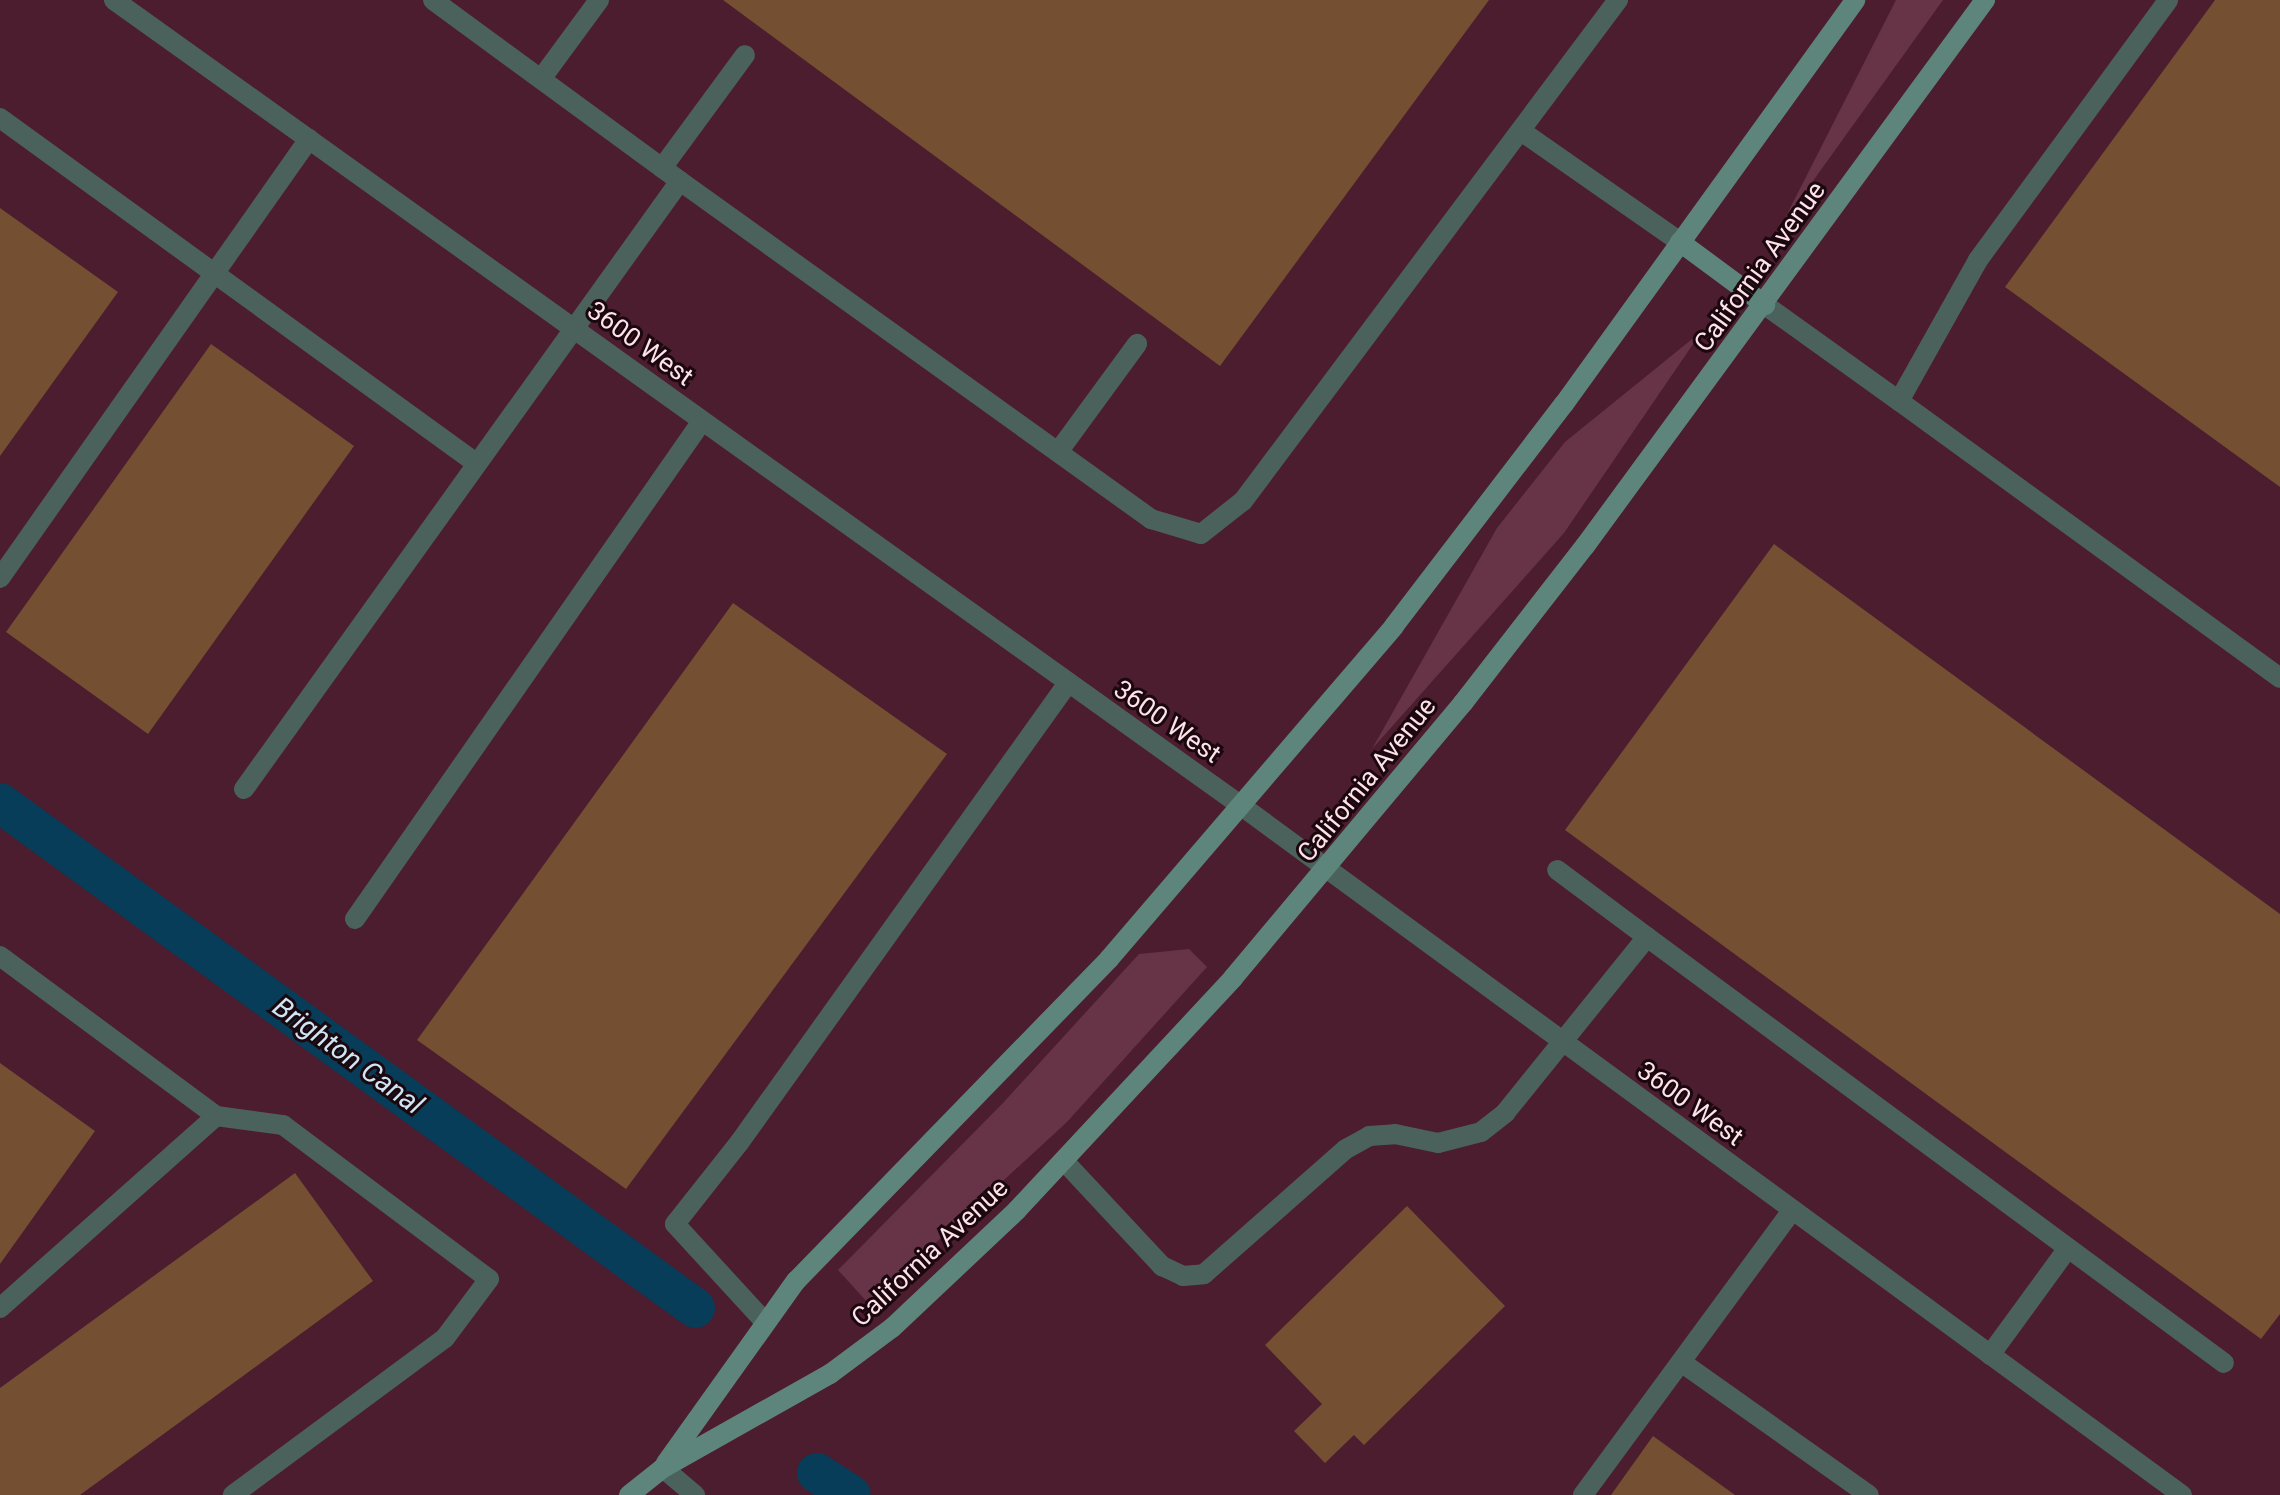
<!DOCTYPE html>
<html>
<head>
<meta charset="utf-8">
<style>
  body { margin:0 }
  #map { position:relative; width:2280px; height:1495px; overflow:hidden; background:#3e1525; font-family:Roboto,sans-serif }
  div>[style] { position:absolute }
  .built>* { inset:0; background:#4c1c2f }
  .green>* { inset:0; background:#673447 }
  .canal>* { height:40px; margin:-20px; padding:0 20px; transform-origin:20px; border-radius:20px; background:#073d59 }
  .building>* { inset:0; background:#754f32 }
  .service>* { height:20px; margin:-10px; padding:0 10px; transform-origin:10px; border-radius:10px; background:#4b625c }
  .minor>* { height:20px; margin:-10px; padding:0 10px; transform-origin:10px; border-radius:10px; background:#4b625c }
  .secondary>* { height:20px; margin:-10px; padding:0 10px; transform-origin:10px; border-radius:10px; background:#5e857b }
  span { translate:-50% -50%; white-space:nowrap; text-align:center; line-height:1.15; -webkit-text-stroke:6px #1a080e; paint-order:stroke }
  .street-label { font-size:26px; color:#fee2ea }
  .water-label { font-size:28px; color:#d0e5f3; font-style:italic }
</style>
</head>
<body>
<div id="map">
  <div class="built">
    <i style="clip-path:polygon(0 0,2280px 0,2280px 1495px,0 1495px)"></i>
  </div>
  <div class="green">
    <i style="clip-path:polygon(1896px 0,1943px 0,1782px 224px)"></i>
    <i style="clip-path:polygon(1702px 331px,1564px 533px,1372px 749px,1497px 528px,1565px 442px)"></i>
    <i style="clip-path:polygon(1189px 949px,1207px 967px,1067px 1122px,869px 1304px,838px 1270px,1003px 1103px,1139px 954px)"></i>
  </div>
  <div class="canal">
    <i style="left:0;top:803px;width:859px;rotate:36deg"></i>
    <i style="left:817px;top:1473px;width:40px;rotate:32.9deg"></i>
  </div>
  <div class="building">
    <i style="clip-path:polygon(723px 0,1489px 0,1220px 366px)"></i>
    <i style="clip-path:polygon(2215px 0,2280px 0,2280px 487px,2005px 287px)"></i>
    <i style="clip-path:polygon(0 208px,118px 292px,0 456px)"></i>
    <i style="clip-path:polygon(211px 344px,354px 446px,148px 734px,6px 632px)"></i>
    <i style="clip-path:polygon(1774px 544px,2280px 914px,2280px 1314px,2261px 1339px,1565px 830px)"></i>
    <i style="clip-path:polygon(733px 603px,947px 754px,626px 1189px,417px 1040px)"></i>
    <i style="clip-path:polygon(0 1063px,95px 1131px,0 1264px)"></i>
    <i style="clip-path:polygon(295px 1173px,373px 1281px,80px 1495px,0 1495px,0 1388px)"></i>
    <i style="clip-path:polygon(1407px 1206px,1505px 1306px,1364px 1445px,1354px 1435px,1325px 1463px,1294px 1431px,1322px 1404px,1265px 1345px)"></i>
    <i style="clip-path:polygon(1653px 1436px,1735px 1495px,1611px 1495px)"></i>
  </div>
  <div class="service">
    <i style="left:541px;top:79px;width:98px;rotate:-53.7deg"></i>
    <i style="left:0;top:118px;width:588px;rotate:35.93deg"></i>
    <i style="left:1521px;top:131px;width:194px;rotate:34.9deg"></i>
    <i style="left:662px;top:168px;width:140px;rotate:-53.7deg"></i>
    <i style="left:680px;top:181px;width:580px;rotate:35.66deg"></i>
    <i style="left:1151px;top:519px;width:52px;rotate:16.7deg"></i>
    <i style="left:1201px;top:534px;width:53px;rotate:-38.2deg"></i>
    <i style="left:1243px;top:501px;width:626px;rotate:-53.19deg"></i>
    <i style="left:1765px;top:305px;width:165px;rotate:35.6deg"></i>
    <i style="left:1899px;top:401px;width:162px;rotate:-60.7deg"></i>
    <i style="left:1978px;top:260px;width:322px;rotate:-53.8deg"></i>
    <i style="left:1899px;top:401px;width:471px;rotate:36deg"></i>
    <i style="left:1058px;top:452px;width:134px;rotate:-53.8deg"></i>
    <i style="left:0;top:578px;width:537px;rotate:-54.86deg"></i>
    <i style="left:244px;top:789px;width:748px;rotate:-54.36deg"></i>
    <i style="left:680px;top:181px;width:306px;rotate:-143.8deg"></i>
    <i style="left:355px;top:919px;width:607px;rotate:-55.13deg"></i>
    <i style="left:1647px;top:937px;width:717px;rotate:36.44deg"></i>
    <i style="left:0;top:956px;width:269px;rotate:36.5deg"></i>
    <i style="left:216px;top:1116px;width:68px;rotate:7.7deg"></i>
    <i style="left:283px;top:1125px;width:257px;rotate:36.8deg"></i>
    <i style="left:489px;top:1279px;width:74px;rotate:126.7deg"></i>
    <i style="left:445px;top:1338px;width:264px;rotate:143.5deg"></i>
    <i style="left:1064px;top:1161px;width:144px;rotate:47deg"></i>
    <i style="left:1162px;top:1266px;width:23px;rotate:25deg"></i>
    <i style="left:1183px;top:1276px;width:21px;rotate:-5deg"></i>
    <i style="left:1204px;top:1274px;width:189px;rotate:-41.4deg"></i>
    <i style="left:1346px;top:1149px;width:26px;rotate:-29deg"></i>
    <i style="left:1369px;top:1136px;width:26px;rotate:-4deg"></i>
    <i style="left:1395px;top:1134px;width:44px;rotate:11.8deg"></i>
    <i style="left:1438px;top:1143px;width:44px;rotate:-14.3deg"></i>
    <i style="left:1481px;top:1132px;width:31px;rotate:-38deg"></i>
    <i style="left:1505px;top:1113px;width:226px;rotate:-51.1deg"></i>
    <i style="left:1647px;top:937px;width:112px;rotate:-143.3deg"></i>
    <i style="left:0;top:1308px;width:289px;rotate:-41.6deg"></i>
    <i style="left:765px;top:1322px;width:133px;rotate:-132.6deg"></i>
    <i style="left:675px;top:1224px;width:103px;rotate:-51.7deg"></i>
    <i style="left:739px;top:1143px;width:566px;rotate:-54.43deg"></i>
    <i style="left:1990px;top:1355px;width:132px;rotate:-53.9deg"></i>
    <i style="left:1681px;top:1362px;width:230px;rotate:35.3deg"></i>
    <i style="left:663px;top:1468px;width:42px;rotate:40.2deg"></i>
    <i style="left:1583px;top:1495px;width:353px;rotate:-53.7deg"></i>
  </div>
  <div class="minor">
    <i style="left:114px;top:0;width:1388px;rotate:35.56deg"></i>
    <i style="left:1243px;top:807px;width:1164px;rotate:36.23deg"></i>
  </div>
  <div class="secondary">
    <i style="left:1680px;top:242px;width:106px;rotate:36.5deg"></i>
    <i style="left:666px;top:1463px;width:224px;rotate:-54.5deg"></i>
    <i style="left:796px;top:1281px;width:449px;rotate:-45.8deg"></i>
    <i style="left:1109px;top:959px;width:438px;rotate:-49.4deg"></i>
    <i style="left:1394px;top:626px;width:280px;rotate:-52.6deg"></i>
    <i style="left:1564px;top:404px;width:498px;rotate:-54.2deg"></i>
    <i style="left:629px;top:1495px;width:43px;rotate:-38.5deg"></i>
    <i style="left:663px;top:1468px;width:192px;rotate:-29.4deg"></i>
    <i style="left:830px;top:1374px;width:77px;rotate:-36.6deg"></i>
    <i style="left:892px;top:1328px;width:172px;rotate:-43.3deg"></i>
    <i style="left:1017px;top:1210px;width:317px;rotate:-47deg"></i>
    <i style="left:1233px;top:978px;width:359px;rotate:-50.1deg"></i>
    <i style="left:1463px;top:703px;width:199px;rotate:-52.2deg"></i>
    <i style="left:1585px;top:546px;width:677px;rotate:-53.77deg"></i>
  </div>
  <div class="street-label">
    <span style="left:1760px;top:267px;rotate:-54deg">California Avenue</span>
    <span style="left:640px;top:344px;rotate:36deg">3600 West</span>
    <span style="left:1167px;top:722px;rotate:35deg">3600 West</span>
    <span style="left:1367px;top:780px;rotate:-51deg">California Avenue</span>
    <span style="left:1690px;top:1104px;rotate:36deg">3600 West</span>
    <span style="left:930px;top:1253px;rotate:-43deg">California Avenue</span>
  </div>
  <div class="water-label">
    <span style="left:348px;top:1056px;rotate:36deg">Brighton Canal</span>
  </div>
</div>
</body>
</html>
